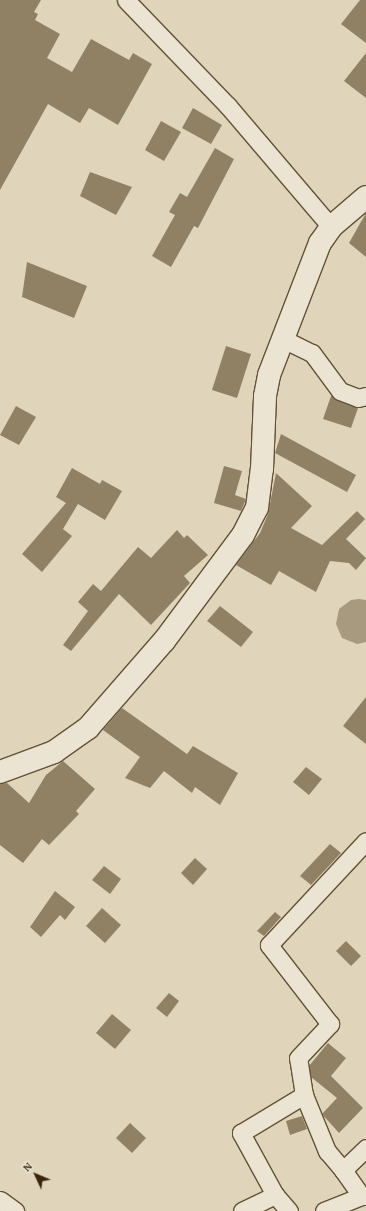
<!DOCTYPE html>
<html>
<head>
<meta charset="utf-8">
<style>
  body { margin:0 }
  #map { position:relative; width:366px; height:1211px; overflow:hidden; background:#e0d5ba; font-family:"Gentium Book Plus",serif }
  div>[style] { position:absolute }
  .water>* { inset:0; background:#a79a7e }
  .building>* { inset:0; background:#908165 }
  .roads { filter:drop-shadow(1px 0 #635235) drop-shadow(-1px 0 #635235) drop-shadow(0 1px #635235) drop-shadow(0 -1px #635235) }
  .street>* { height:17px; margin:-8.5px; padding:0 8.5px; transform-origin:8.5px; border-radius:8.5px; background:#ebe4d2 }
  .secondary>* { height:22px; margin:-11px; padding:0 11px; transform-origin:11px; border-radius:11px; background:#ebe4d2 }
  span { translate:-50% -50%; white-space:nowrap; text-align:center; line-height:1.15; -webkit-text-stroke:3px #ebe4d2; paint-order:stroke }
  .north { position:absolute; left:16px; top:1155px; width:40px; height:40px; -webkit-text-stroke:3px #ebe4d2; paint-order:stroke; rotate:314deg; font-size:11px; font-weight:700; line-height:16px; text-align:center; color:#392609 }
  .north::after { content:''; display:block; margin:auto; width:14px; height:18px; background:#392609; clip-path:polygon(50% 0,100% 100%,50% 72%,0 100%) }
</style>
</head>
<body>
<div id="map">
  <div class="water">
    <i style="clip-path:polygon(359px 599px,366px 600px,366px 642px,357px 644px,342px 638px,336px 624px,339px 609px,351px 600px)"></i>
  </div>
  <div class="building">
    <i style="clip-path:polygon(0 0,41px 0,34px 12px,38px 14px,35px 20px,60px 34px,47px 58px,72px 72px,91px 39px,129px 60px,133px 53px,152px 64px,118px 125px,89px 108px,80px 123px,48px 104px,0 190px)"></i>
    <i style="clip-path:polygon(360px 0,366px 0,366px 43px,341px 24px)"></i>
    <i style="clip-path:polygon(366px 53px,366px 98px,344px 81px)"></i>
    <i style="clip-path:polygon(193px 108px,222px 125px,211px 144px,182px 128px)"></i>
    <i style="clip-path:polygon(161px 121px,181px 132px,164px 161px,145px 150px)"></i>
    <i style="clip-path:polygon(215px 148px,234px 159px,198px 228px,194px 226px,171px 267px,152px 256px,175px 215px,169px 212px,180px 193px,187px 197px)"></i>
    <i style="clip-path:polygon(90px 172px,132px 187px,116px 215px,80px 196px)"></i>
    <i style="clip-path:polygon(366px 213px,366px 257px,349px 243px)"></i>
    <i style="clip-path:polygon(27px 262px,87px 286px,74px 318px,22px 297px)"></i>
    <i style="clip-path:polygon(226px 346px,251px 354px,237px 398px,212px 390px)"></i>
    <i style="clip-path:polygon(331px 396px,358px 408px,351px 428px,323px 419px)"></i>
    <i style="clip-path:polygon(16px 406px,36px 417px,19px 445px,0 435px)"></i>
    <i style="clip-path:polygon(281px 434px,356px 475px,347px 492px,275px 453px)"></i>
    <i style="clip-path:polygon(224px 466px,242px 471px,235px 495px,246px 499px,239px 516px,241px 511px,214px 503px)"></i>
    <i style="clip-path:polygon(72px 468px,100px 484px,102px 480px,122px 491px,105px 520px,78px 504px,63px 529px,72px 536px,42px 572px,22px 554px,66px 503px,56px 497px)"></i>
    <i style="clip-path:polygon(276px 473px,312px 506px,291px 528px,322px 545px,357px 511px,365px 519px,346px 539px,366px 558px,356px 570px,349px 563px,330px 561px,316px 592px,279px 571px,271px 585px,236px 565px,260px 533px,268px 514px)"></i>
    <i style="clip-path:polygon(177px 530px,184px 538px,187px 535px,208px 555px,184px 576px,190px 583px,151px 625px,119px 594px,71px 651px,63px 645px,88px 611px,78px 602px,93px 584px,101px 591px,138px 547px,151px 558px)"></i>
    <i style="clip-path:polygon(220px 606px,253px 632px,241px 647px,207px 621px)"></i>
    <i style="clip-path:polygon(366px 697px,366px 744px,343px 726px)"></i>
    <i style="clip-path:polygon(122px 708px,187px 754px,193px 746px,238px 773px,220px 805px,195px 787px,192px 793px,164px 771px,150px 788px,125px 778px,140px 757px,103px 730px)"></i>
    <i style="clip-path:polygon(63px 761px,95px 789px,76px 811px,79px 814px,49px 845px,42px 839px,23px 863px,0 845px,0 784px,7px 783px,29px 803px,46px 775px)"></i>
    <i style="clip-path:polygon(306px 767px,322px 779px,309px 795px,293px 782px)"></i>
    <i style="clip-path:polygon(330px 844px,341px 853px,311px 885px,300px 876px)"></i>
    <i style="clip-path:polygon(195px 858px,207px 869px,193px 885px,181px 873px)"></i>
    <i style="clip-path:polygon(104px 866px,121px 879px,110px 894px,92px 880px)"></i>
    <i style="clip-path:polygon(55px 891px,75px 907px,65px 920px,60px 915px,41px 937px,30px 927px)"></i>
    <i style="clip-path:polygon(102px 908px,121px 925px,105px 943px,86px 926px)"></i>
    <i style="clip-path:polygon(275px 912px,281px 917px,264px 936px,257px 931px)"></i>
    <i style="clip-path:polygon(346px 941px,361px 956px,351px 966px,336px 951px)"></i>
    <i style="clip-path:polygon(169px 993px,179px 1001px,167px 1017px,156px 1008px)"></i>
    <i style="clip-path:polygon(112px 1014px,131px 1030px,115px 1049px,96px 1033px)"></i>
    <i style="clip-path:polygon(328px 1043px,346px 1058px,331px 1076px,363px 1108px,339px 1133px,322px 1114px,337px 1098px,311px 1077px,309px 1066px)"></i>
    <i style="clip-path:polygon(302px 1116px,307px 1129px,290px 1135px,286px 1121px)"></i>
    <i style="clip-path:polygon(130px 1123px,146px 1138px,132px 1153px,116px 1138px)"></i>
  </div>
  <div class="roads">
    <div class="street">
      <i style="left:126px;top:0;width:147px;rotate:46.1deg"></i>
      <i style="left:228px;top:106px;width:159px;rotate:49.6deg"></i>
      <i style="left:283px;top:339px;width:32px;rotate:26deg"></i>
      <i style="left:312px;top:353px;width:47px;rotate:53.6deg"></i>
      <i style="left:340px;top:391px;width:19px;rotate:21deg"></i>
      <i style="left:358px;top:398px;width:8px;rotate:-14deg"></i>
      <i style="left:304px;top:1095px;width:61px;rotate:67.7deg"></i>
      <i style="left:327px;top:1151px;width:25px;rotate:50deg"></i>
      <i style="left:366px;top:1148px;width:32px;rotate:136deg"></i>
      <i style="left:343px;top:1170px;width:32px;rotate:55deg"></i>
      <i style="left:361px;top:1196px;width:5px"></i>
      <i style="left:0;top:1200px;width:19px;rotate:36deg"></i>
      <i style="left:242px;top:1211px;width:37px;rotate:-26deg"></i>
      <i style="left:289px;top:1211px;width:21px;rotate:-131deg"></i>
      <i style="left:275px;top:1195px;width:71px;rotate:-118.7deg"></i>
      <i style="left:241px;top:1133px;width:74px;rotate:-31.1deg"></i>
      <i style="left:304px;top:1095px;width:37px;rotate:-99deg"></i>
      <i style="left:298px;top:1058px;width:47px;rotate:-46.7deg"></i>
      <i style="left:330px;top:1024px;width:100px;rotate:-127.7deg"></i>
      <i style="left:269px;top:945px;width:142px;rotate:-47deg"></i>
      <i style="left:324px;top:1211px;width:40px;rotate:-22deg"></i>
    </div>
    <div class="secondary">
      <i style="left:0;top:772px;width:58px;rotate:-20.3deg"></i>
      <i style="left:54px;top:752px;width:42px;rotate:-35.2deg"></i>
      <i style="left:88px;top:728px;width:116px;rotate:-48.9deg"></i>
      <i style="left:164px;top:641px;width:132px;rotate:-53.3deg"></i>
      <i style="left:243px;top:535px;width:30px;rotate:-63deg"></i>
      <i style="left:257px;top:508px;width:39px;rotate:-83deg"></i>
      <i style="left:262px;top:469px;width:73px;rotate:-87.6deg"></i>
      <i style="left:265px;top:396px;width:21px;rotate:-79deg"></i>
      <i style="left:269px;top:375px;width:142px;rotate:-68.9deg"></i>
      <i style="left:320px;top:243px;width:19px;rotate:-55deg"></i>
      <i style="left:331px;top:227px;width:46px;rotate:-40.6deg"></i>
    </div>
  </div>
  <div class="north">N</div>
</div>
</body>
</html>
